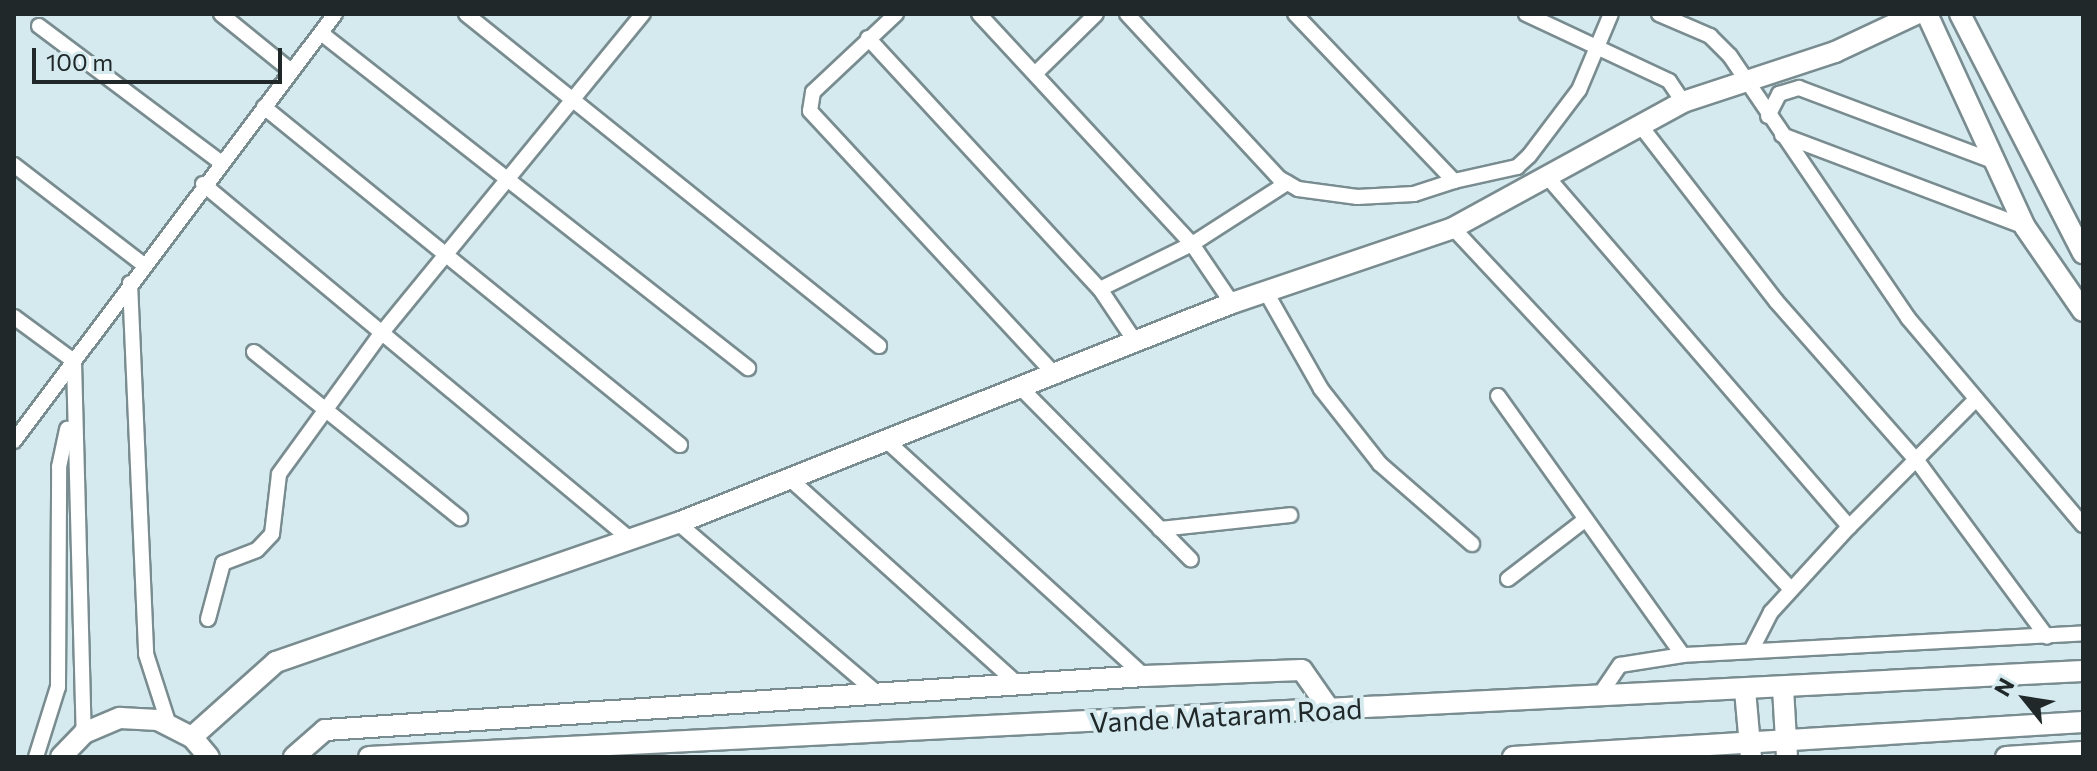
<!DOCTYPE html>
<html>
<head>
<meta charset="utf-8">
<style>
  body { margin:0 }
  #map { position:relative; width:2097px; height:771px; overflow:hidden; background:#d5eaee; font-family:Commissioner,sans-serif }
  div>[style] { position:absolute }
  .roads { filter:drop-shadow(2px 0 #798c90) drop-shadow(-2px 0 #798c90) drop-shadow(0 2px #798c90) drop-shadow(0 -2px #798c90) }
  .street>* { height:14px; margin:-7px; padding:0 7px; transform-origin:7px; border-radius:7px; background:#fff }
  .secondary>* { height:20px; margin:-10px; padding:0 10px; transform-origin:10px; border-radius:10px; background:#fff }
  span { translate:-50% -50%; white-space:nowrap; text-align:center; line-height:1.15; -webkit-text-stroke:8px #d5eaee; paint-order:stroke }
  .street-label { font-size:28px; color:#20282a }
  .frame { position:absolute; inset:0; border:16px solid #20282a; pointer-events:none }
  .north { position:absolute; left:1985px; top:659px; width:80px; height:80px; -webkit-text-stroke:6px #d5eaee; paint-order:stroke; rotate:300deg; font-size:22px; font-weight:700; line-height:32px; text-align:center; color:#20282a }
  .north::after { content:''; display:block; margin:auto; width:28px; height:36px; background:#20282a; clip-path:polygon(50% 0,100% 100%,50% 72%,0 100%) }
  .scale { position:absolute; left:32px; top:48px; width:250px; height:36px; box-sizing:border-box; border:4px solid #20282a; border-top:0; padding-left:10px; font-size:24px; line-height:28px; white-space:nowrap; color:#20282a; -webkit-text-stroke:6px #d5eaee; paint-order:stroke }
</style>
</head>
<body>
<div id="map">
  <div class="roads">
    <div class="street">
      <i style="left:221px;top:14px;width:89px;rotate:39.1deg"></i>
      <i style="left:466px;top:14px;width:530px;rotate:38.79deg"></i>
      <i style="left:896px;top:14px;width:114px;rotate:136.8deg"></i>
      <i style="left:813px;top:92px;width:19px;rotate:99deg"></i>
      <i style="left:810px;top:111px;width:362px;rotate:47.1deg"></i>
      <i style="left:979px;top:14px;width:313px;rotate:47.2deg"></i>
      <i style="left:1192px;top:244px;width:71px;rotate:55.9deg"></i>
      <i style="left:1127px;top:14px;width:224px;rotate:47.2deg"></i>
      <i style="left:1279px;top:178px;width:22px;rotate:30deg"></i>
      <i style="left:1298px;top:189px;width:60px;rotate:7.7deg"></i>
      <i style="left:1357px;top:197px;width:57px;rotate:-3deg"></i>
      <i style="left:1414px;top:194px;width:42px;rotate:-18deg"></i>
      <i style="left:1295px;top:14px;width:231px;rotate:46.4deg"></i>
      <i style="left:1454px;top:181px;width:65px;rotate:-12.5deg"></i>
      <i style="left:1517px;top:167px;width:16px;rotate:-43deg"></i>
      <i style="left:1529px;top:156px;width:83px;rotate:-52.9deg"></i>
      <i style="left:1579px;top:90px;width:82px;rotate:-67.2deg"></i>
      <i style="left:1526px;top:14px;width:158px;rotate:25.1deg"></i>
      <i style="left:1669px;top:81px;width:25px;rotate:56deg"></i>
      <i style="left:1659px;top:14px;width:56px;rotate:23.3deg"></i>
      <i style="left:1710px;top:36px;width:28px;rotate:45deg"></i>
      <i style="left:1730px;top:56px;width:317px;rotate:55.8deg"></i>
      <i style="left:1908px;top:318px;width:271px;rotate:49.8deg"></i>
      <i style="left:39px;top:26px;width:226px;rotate:36.9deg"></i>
      <i style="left:321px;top:33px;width:543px;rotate:38.12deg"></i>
      <i style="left:868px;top:38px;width:342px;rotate:47.3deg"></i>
      <i style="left:1100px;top:289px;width:66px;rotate:56.1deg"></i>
      <i style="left:1038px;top:71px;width:81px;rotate:-44.5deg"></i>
      <i style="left:264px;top:107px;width:536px;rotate:39.09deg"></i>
      <i style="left:1768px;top:116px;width:25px;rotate:-63deg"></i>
      <i style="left:1779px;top:94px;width:21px;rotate:-17deg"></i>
      <i style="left:1799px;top:88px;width:207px;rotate:20.6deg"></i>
      <i style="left:1640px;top:125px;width:222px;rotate:52.3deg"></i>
      <i style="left:1776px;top:301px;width:215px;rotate:48.6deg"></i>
      <i style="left:1918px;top:462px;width:217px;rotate:53.6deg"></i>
      <i style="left:1782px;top:135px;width:260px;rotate:20.7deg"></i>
      <i style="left:14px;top:165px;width:164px;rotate:37.6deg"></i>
      <i style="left:1550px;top:180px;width:458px;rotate:49.2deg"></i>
      <i style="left:1849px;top:527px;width:180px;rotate:-45.2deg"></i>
      <i style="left:203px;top:184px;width:557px;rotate:39.75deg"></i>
      <i style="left:1453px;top:228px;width:495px;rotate:46.9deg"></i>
      <i style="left:130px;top:283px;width:371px;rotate:87.5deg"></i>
      <i style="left:146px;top:654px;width:75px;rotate:72.1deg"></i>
      <i style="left:1100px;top:289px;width:102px;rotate:-26.1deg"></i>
      <i style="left:1192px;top:244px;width:113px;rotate:-32.7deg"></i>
      <i style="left:1266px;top:292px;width:112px;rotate:60.4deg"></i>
      <i style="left:1321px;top:389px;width:95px;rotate:51.8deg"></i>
      <i style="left:1380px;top:464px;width:122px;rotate:41deg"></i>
      <i style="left:14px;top:317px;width:74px;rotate:36.3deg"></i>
      <i style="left:254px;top:352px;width:265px;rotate:38.9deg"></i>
      <i style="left:74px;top:362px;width:371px;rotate:88.5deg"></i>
      <i style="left:1022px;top:389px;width:240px;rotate:45.3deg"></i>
      <i style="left:1498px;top:396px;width:318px;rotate:54.5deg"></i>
      <i style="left:14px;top:441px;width:534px;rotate:-53.07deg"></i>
      <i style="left:888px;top:442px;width:347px;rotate:42.4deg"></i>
      <i style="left:790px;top:479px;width:308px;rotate:42deg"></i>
      <i style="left:678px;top:523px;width:263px;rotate:40.5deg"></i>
      <i style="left:1160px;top:529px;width:131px;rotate:-6.1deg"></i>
      <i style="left:1508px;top:579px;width:98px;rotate:-37.6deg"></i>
      <i style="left:208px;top:619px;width:58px;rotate:-75deg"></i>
      <i style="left:223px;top:563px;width:36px;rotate:-21deg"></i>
      <i style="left:257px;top:550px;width:22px;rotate:-47deg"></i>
      <i style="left:272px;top:534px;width:60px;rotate:-83.3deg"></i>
      <i style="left:279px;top:474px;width:172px;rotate:-54deg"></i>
      <i style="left:380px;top:335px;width:415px;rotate:-50.7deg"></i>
      <i style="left:1751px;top:651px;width:44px;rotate:-62.9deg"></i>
      <i style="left:1771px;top:612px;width:115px;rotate:-47.5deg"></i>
      <i style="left:1601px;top:693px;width:34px;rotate:-56deg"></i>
      <i style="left:1620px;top:665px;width:64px;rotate:-9deg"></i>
      <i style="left:1683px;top:655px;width:401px;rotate:-3.1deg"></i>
      <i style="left:36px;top:757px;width:73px;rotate:-72.6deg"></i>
      <i style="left:58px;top:687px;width:220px;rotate:-89.7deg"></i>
      <i style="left:59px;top:467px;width:39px;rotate:-78deg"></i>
    </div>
    <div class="secondary">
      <i style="left:1927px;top:14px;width:234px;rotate:65.3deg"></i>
      <i style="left:2025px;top:227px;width:102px;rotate:55.4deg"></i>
      <i style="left:1960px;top:14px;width:269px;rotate:62.8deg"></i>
      <i style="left:1783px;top:688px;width:69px;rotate:86.7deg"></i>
      <i style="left:1745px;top:690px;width:67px;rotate:84.9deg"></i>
      <i style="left:192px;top:737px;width:113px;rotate:-41.8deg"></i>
      <i style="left:276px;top:662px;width:425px;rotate:-19.1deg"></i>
      <i style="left:678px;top:523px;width:596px;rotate:-21.66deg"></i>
      <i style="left:1232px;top:303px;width:233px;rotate:-18.7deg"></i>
      <i style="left:1453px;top:228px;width:262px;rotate:-28.7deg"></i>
      <i style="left:1683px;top:102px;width:160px;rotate:-18.2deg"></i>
      <i style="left:1835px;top:52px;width:89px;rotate:-25.1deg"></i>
      <i style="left:61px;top:757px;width:33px;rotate:-46deg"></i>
      <i style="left:84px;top:733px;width:39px;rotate:-23deg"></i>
      <i style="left:120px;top:718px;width:38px;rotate:3deg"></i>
      <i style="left:158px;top:720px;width:38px;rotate:27deg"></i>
      <i style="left:192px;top:737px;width:26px;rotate:50deg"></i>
      <i style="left:294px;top:757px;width:41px;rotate:-41.1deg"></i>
      <i style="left:325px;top:730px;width:821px;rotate:-3.77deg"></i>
      <i style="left:1144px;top:676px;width:158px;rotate:-2.2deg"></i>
      <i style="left:1302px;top:670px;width:49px;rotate:55deg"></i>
      <i style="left:369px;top:757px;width:1716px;rotate:-2.87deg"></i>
      <i style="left:1513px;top:757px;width:571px;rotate:-3.51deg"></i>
      <i style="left:2006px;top:757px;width:77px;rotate:-3.7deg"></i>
    </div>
  </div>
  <div class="street-label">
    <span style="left:1226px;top:715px;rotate:-3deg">Vande Mataram Road</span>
  </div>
  <div class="frame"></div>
  <div class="north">N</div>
  <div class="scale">100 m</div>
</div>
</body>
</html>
